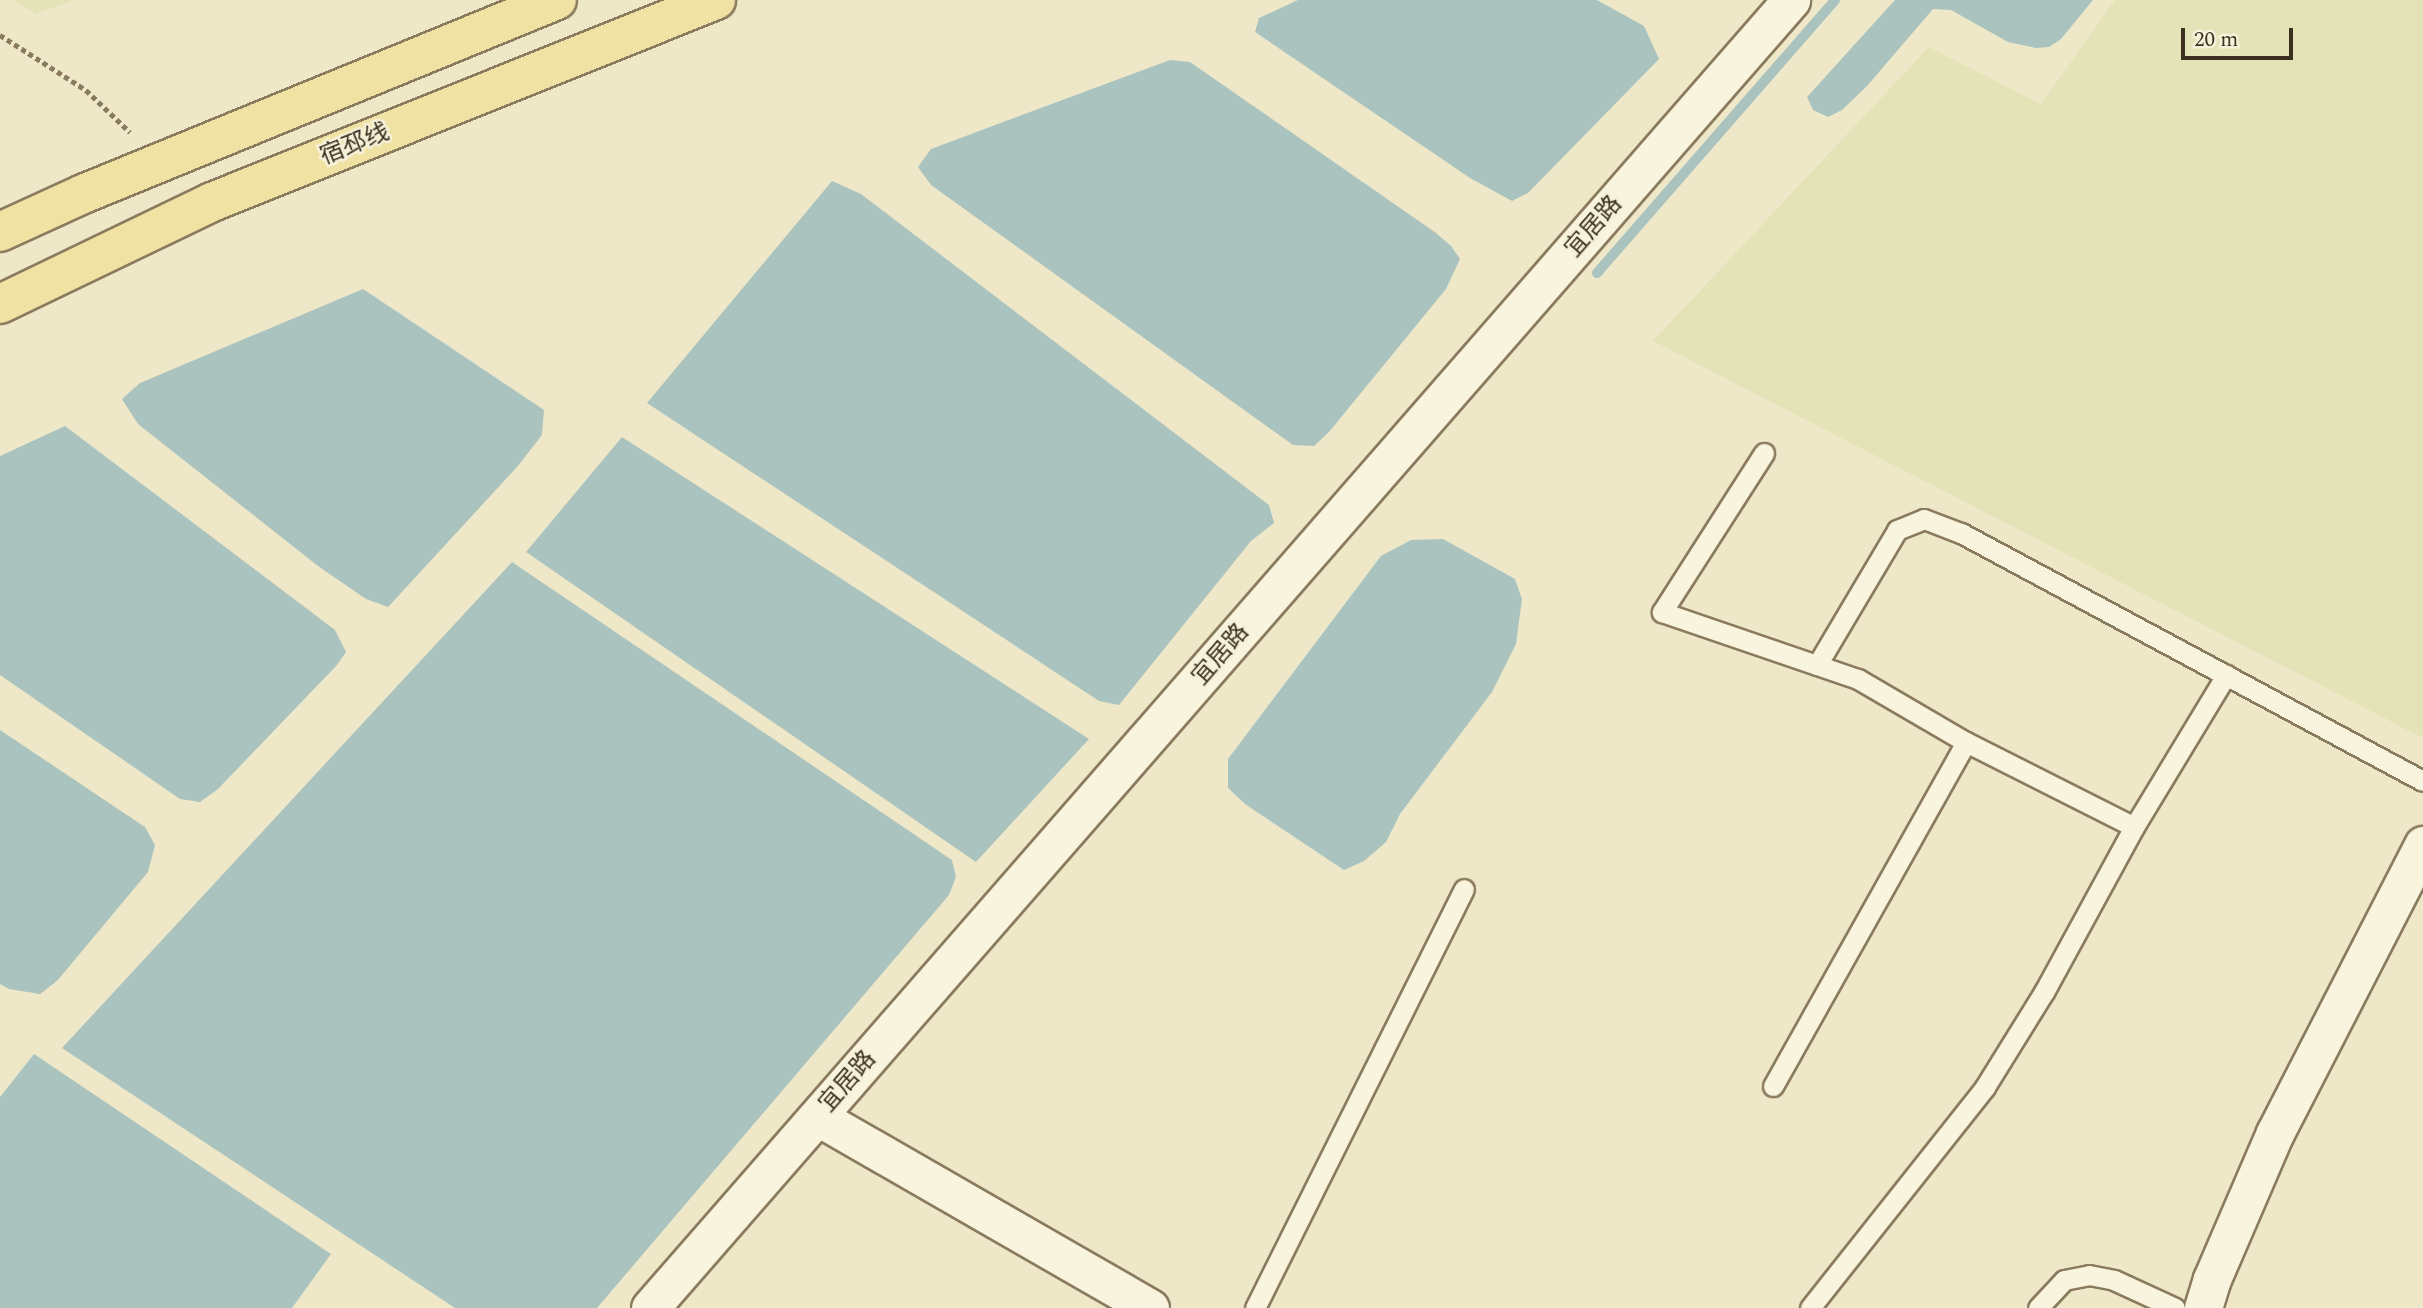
<!DOCTYPE html>
<html>
<head>
<meta charset="utf-8">
<style>
  body { margin:0 }
  #map { position:relative; width:2423px; height:1308px; overflow:hidden; background:#eee8c9; font-family:Spectral,"Noto Sans SC",serif }
  div>[style] { position:absolute }
  .farmland>* { inset:0; background:#e4e2b7 }
  .water>* { inset:0; background:#aac3bf }
  .stream>* { height:10px; margin:-5px; padding:0 5px; transform-origin:5px; border-radius:5px; background:#aac3bf }
  .path>* { height:4.5px; margin-top:-2.25px; transform-origin:0; background:repeating-linear-gradient(90deg,#8b7b5e 0 5px,transparent 0 8.5px) }
  .roads { filter:drop-shadow(2px 0 #8b7b5e) drop-shadow(-2px 0 #8b7b5e) drop-shadow(0 2px #8b7b5e) drop-shadow(0 -2px #8b7b5e) }
  .service>* { height:19px; margin:-9.5px; padding:0 9.5px; transform-origin:9.5px; border-radius:9.5px; background:#f9f4dd }
  .minor>* { height:37px; margin:-18.5px; padding:0 18.5px; transform-origin:18.5px; border-radius:18.5px; background:#f9f4dd }
  .primary>* { height:38px; margin:-19px; padding:0 19px; transform-origin:19px; border-radius:19px; background:#f0e2a3 }
  span { translate:-50% -50%; white-space:nowrap; text-align:center; line-height:1.15; -webkit-text-stroke:5px #f6f1d9; paint-order:stroke }
  .street-label { font-size:24px; color:#3c3121 }
  .scale { position:absolute; left:2181px; top:28px; width:112px; height:32px; box-sizing:border-box; border:4px solid #3c3121; border-top:0; padding-left:9px; font-size:21px; line-height:24px; white-space:nowrap; color:#3c3121; -webkit-text-stroke:5px #f6f1d9; paint-order:stroke }
</style>
</head>
<body>
<div id="map">
  <div class="farmland">
    <i style="clip-path:polygon(14px 0,73px 0,36px 14px)"></i>
    <i style="clip-path:polygon(2115px 0,2423px 0,2423px 738px,1653px 341px,1929px 47px,2041px 104px)"></i>
  </div>
  <div class="water">
    <i style="clip-path:polygon(1298px 0,1597px 0,1644px 26px,1659px 59px,1528px 193px,1512px 201px,1470px 178px,1255px 32px,1259px 18px)"></i>
    <i style="clip-path:polygon(1895px 0,2093px 0,2061px 39px,2049px 47px,2036px 48px,2008px 42px,1951px 10px,1933px 9px,1867px 86px,1842px 110px,1828px 117px,1813px 110px,1807px 97px)"></i>
    <i style="clip-path:polygon(1170px 60px,1190px 62px,1436px 233px,1451px 246px,1460px 259px,1446px 289px,1329px 432px,1314px 446px,1293px 445px,931px 185px,918px 167px,931px 149px)"></i>
    <i style="clip-path:polygon(832px 181px,861px 194px,1269px 505px,1274px 523px,1251px 541px,1119px 705px,1099px 701px,647px 403px)"></i>
    <i style="clip-path:polygon(363px 289px,544px 410px,542px 435px,517px 467px,388px 607px,366px 599px,318px 566px,138px 424px,122px 399px,140px 383px)"></i>
    <i style="clip-path:polygon(65px 426px,335px 630px,346px 652px,337px 665px,218px 789px,200px 802px,180px 799px,0 675px,0 456px)"></i>
    <i style="clip-path:polygon(622px 437px,1089px 739px,976px 862px,526px 552px)"></i>
    <i style="clip-path:polygon(1443px 539px,1515px 579px,1522px 599px,1516px 644px,1492px 692px,1400px 814px,1386px 842px,1364px 861px,1344px 870px,1245px 804px,1228px 788px,1228px 759px,1381px 556px,1411px 540px)"></i>
    <i style="clip-path:polygon(512px 562px,952px 860px,956px 877px,949px 895px,597px 1308px,455px 1308px,62px 1048px)"></i>
    <i style="clip-path:polygon(0 730px,145px 827px,155px 845px,148px 872px,57px 981px,40px 994px,9px 989px,0 984px)"></i>
    <i style="clip-path:polygon(34px 1054px,331px 1254px,292px 1308px,0 1308px,0 1097px)"></i>
  </div>
  <div class="stream">
    <i style="left:1597px;top:273px;width:362px;rotate:-48.9deg"></i>
  </div>
  <div class="path">
    <i style="left:0;top:35px;width:102px;rotate:32.6deg"></i>
    <i style="left:86px;top:90px;width:61px;rotate:43.7deg"></i>
  </div>
  <div class="roads">
    <div class="service">
      <i style="left:1764px;top:453px;width:189px;rotate:122.7deg"></i>
      <i style="left:1662px;top:612px;width:207px;rotate:18.9deg"></i>
      <i style="left:1858px;top:679px;width:125px;rotate:30.3deg"></i>
      <i style="left:1817px;top:665px;width:157px;rotate:-59.3deg"></i>
      <i style="left:1897px;top:530px;width:29px;rotate:-22deg"></i>
      <i style="left:1924px;top:519px;width:40px;rotate:21deg"></i>
      <i style="left:1961px;top:533px;width:524px;rotate:28.23deg"></i>
      <i style="left:1773px;top:1086px;width:394px;rotate:-60.7deg"></i>
      <i style="left:1966px;top:742px;width:188px;rotate:26.8deg"></i>
      <i style="left:1255px;top:1308px;width:468px;rotate:-63.5deg"></i>
      <i style="left:1810px;top:1308px;width:282px;rotate:-51.6deg"></i>
      <i style="left:1985px;top:1087px;width:112px;rotate:-58.2deg"></i>
      <i style="left:2044px;top:992px;width:188px;rotate:-61.4deg"></i>
      <i style="left:2134px;top:827px;width:178px;rotate:-58.8deg"></i>
      <i style="left:2038px;top:1308px;width:38px;rotate:-47deg"></i>
      <i style="left:2064px;top:1280px;width:25px;rotate:-11deg"></i>
      <i style="left:2089px;top:1275px;width:25px;rotate:11deg"></i>
      <i style="left:2114px;top:1280px;width:67px;rotate:24.7deg"></i>
    </div>
    <div class="minor">
      <i style="left:818px;top:1117px;width:383px;rotate:29.9deg"></i>
      <i style="left:650px;top:1308px;width:1736px;rotate:-48.9deg"></i>
      <i style="left:2203px;top:1308px;width:30px;rotate:-73deg"></i>
      <i style="left:2212px;top:1279px;width:159px;rotate:-66.7deg"></i>
      <i style="left:2275px;top:1133px;width:324px;rotate:-62.8deg"></i>
    </div>
    <div class="primary">
      <i style="left:0;top:232px;width:91px;rotate:-24.6deg"></i>
      <i style="left:83px;top:194px;width:512px;rotate:-22.26deg"></i>
      <i style="left:0;top:304px;width:235px;rotate:-25.7deg"></i>
      <i style="left:212px;top:202px;width:543px;rotate:-21.84deg"></i>
    </div>
  </div>
  <div class="street-label">
    <span style="left:355px;top:145px;rotate:-22deg">宿邳线</span>
    <span style="left:1594px;top:227px;rotate:-49deg">宜居路</span>
    <span style="left:1221px;top:655px;rotate:-49deg">宜居路</span>
    <span style="left:848px;top:1082px;rotate:-49deg">宜居路</span>
  </div>
  <div class="scale">20 m</div>
</div>
</body>
</html>
